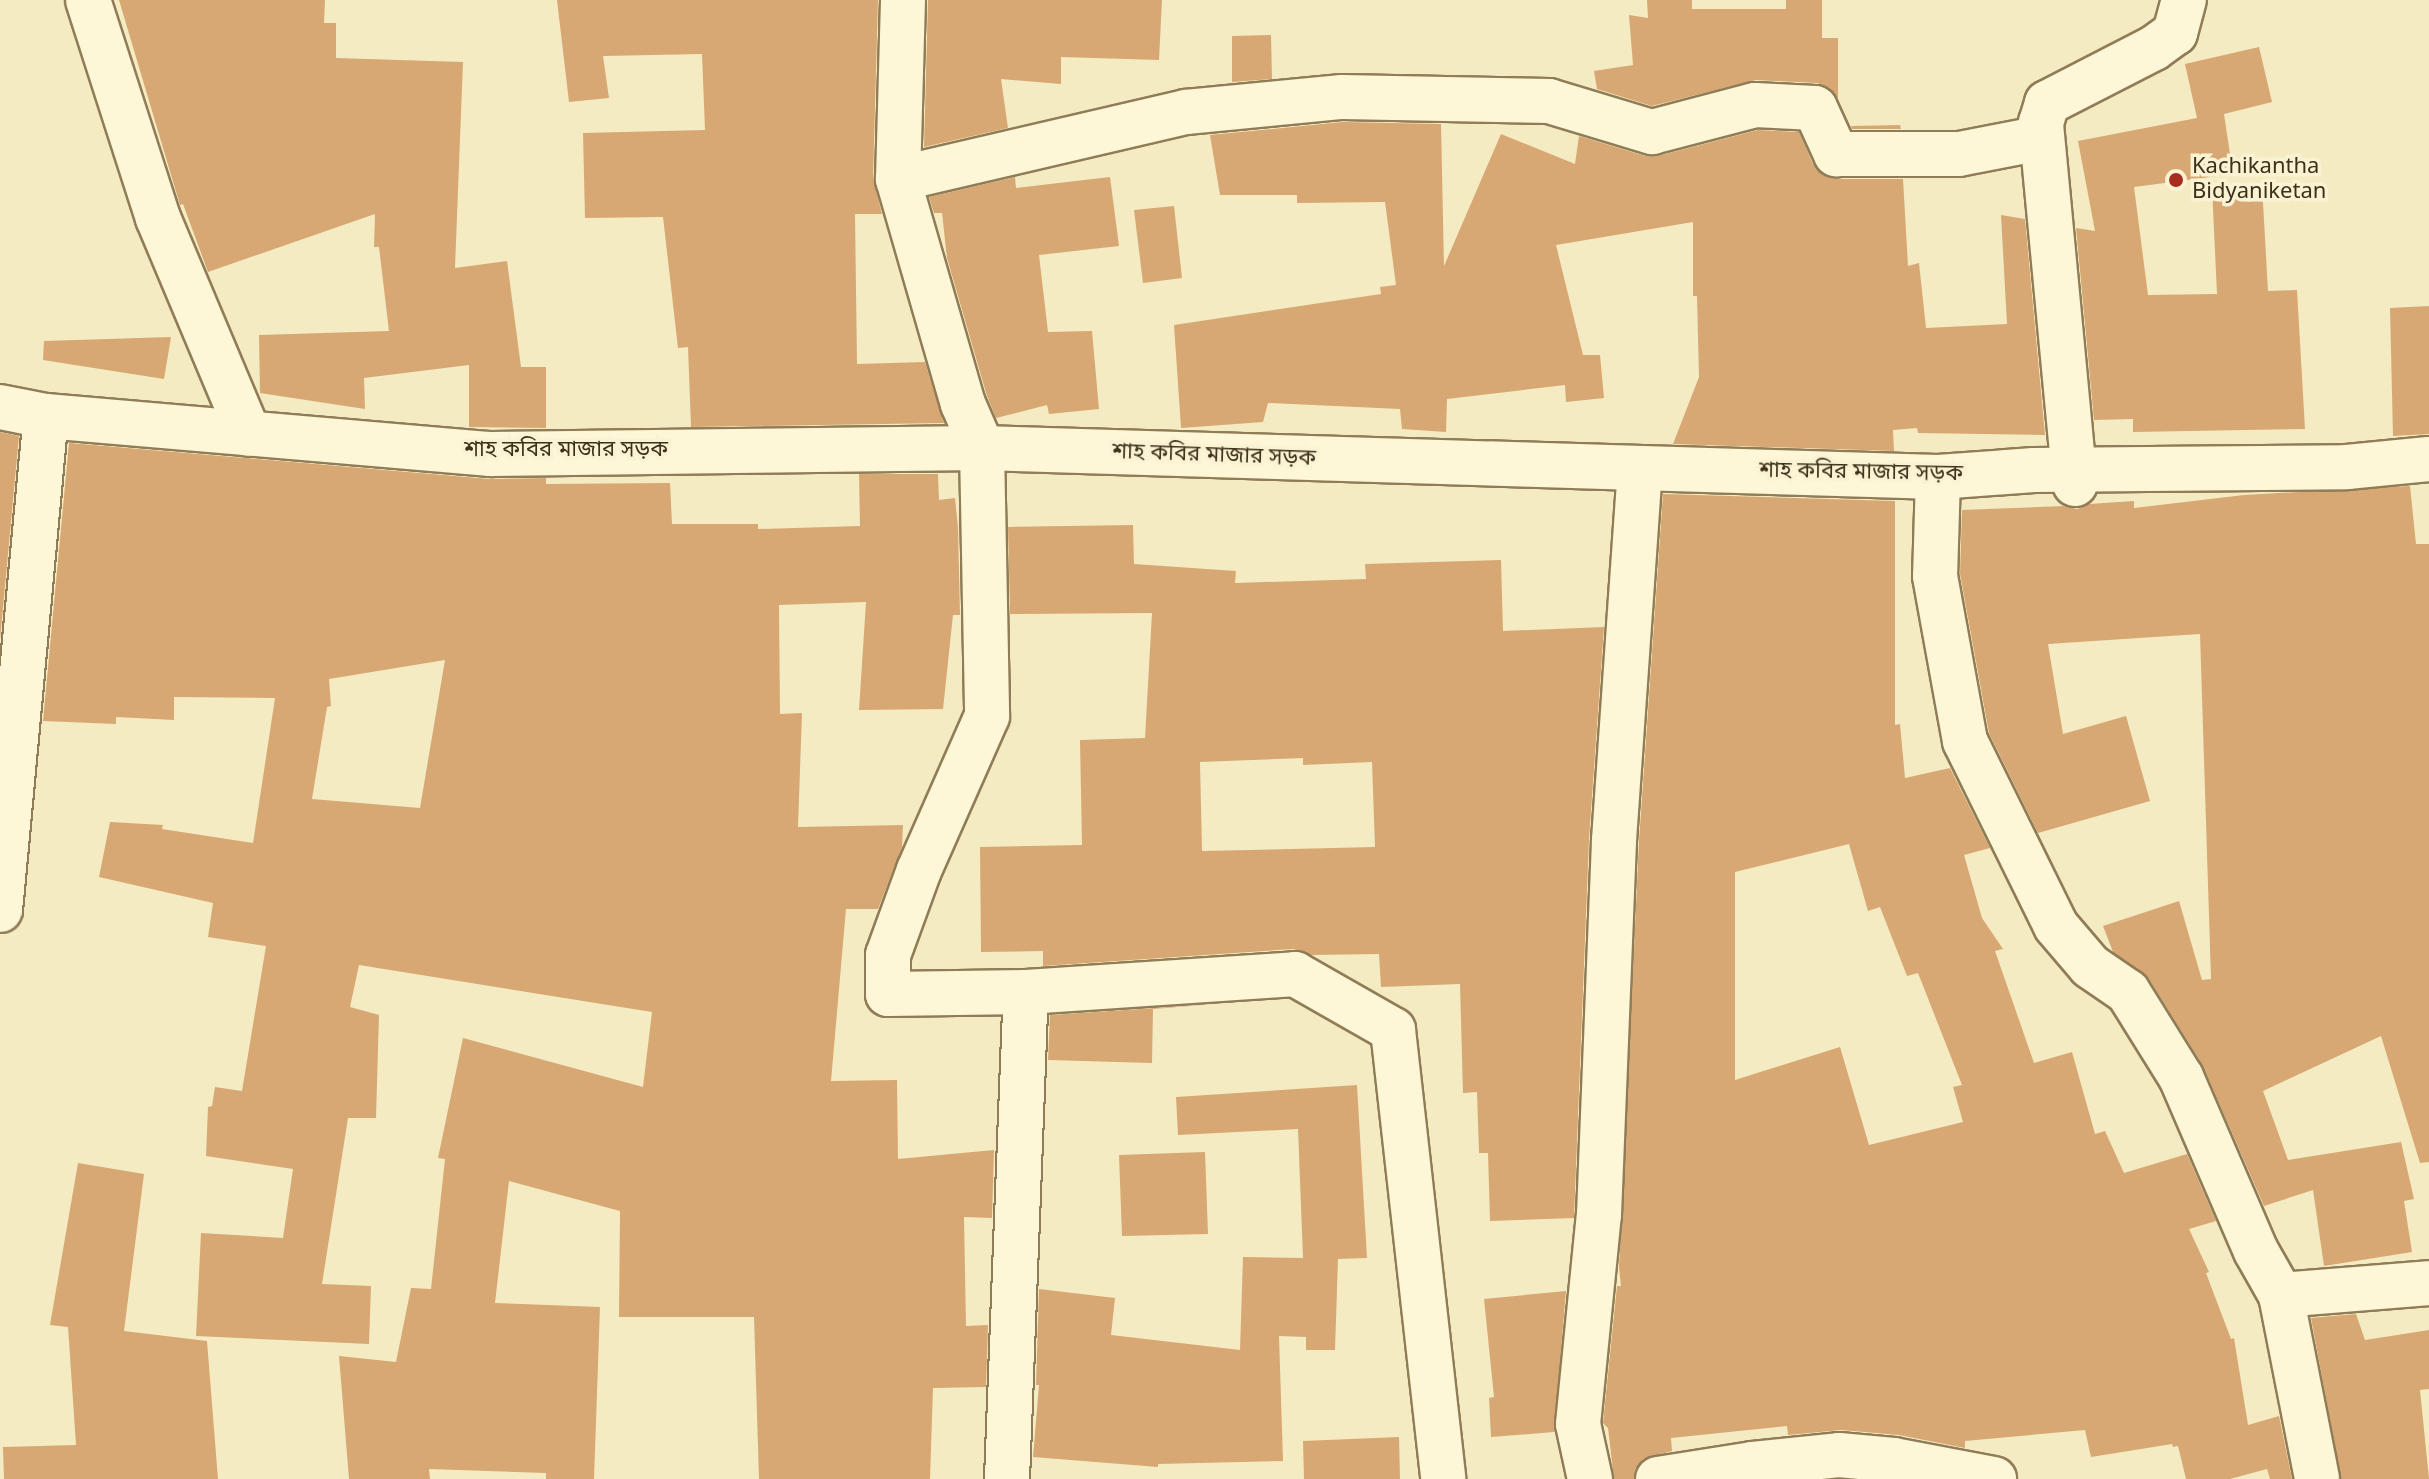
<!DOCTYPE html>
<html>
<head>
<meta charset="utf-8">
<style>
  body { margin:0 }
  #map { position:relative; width:2429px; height:1479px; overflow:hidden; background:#f4ebc2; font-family:Georgia,"Noto Sans Bengali",serif }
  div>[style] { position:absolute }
  .building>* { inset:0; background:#d7a873 }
  .roads { filter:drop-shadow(2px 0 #907c56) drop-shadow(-2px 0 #907c56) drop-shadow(0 2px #907c56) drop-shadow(0 -2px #907c56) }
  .minor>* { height:44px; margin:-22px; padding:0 22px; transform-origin:22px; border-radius:22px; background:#fdf6d7 }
  .dots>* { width:22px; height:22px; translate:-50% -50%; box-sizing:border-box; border:4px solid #faf3d3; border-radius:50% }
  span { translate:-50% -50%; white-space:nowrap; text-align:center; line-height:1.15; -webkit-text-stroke:7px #faf3d3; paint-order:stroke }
  .poi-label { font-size:22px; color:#3e311c }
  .left { translate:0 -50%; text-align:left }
  .street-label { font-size:22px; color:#3e311c }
</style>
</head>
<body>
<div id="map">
  <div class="building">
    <i style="clip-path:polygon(119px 0,325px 0,324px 23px,336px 23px,336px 58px,463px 62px,455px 268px,507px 261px,521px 367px,546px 367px,546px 428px,469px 427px,469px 365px,364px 378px,365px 409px,260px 393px,259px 335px,389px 331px,379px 247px,374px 247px,375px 214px,208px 272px,183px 204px,180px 205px)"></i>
    <i style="clip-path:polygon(557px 0,878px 0,873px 178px,882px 214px,855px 214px,857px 364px,925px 362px,944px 423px,691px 427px,688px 347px,678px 348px,663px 217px,585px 218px,583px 133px,705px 130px,702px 54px,603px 56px,609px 98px,569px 102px)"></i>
    <i style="clip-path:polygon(928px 0,1162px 0,1159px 60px,1061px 57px,1061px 84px,1001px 79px,1008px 128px,924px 147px)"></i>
    <i style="clip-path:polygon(1647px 0,1692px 0,1692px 9px,1786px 9px,1786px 0,1822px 0,1822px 38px,1838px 38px,1838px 98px,1830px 88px,1817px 83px,1756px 80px,1652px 106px,1597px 89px,1594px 71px,1633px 65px,1629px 15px,1648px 18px)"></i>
    <i style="clip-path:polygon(1271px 35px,1272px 79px,1232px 82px,1232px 36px)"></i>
    <i style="clip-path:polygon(2259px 47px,2272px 102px,2224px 114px,2233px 174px,2134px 187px,2148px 295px,2217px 294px,2212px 188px,2262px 185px,2268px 291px,2297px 290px,2305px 429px,2133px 432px,2133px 419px,2094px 420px,2076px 228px,2095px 231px,2078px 141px,2197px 118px,2185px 64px)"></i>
    <i style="clip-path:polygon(1343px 122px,1441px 124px,1444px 266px,1501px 134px,1575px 164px,1579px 136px,1645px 156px,1658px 156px,1758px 130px,1799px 132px,1813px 164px,1823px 175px,1836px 179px,1903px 179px,1908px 266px,1919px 263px,1926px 328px,2007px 324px,2001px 215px,2025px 219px,2045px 435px,1918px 433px,1917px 428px,1893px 430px,1894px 451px,1673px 444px,1699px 377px,1697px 296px,1693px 296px,1693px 222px,1556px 245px,1583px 355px,1600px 355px,1604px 398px,1566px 402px,1565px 385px,1447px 399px,1446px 432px,1402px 429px,1400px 409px,1268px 403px,1263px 422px,1181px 428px,1174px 325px,1381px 294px,1380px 287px,1396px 285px,1385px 202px,1297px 203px,1297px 195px,1220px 195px,1210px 135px)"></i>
    <i style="clip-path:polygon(1900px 125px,1901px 129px,1852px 129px,1851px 126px)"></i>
    <i style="clip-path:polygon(1015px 177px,1016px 188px,1110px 177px,1119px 246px,1039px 255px,1048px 332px,1092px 331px,1099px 409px,1049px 414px,1047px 405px,996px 418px,987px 396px,947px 258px,942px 213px,934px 213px,929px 197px)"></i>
    <i style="clip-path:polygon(1174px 206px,1182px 278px,1143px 283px,1134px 210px)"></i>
    <i style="clip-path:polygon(2429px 306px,2429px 434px,2393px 436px,2390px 308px)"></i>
    <i style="clip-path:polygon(171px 337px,164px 379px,43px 360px,44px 341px)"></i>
    <i style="clip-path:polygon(0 432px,19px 436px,0 640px)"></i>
    <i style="clip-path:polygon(evenodd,69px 443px,489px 479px,546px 478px,546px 484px,670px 483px,672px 524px,758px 524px,758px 529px,860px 526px,859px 474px,938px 474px,939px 500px,955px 498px,958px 528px,960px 615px,953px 615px,943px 709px,859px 710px,866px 602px,779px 605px,780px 714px,802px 713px,798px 827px,903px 825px,902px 847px,878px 909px,846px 909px,831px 1081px,897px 1080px,898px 1159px,994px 1150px,992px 1218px,964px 1217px,966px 1326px,988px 1325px,986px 1387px,933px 1388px,930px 1479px,759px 1479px,754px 1317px,619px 1317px,620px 1211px,509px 1181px,495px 1303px,600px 1307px,594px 1479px,546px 1479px,546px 1473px,429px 1469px,430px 1479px,349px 1479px,339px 1356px,396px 1362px,411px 1288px,431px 1289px,445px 1159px,438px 1158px,463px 1038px,643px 1087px,652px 1012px,359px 965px,350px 1007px,379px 1015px,376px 1118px,348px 1118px,322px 1284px,371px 1286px,369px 1344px,196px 1336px,201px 1233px,283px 1238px,293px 1169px,206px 1156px,208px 1107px,212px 1106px,215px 1087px,242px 1091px,266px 946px,208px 937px,213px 903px,99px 877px,110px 822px,163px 825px,162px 829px,253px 843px,275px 698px,174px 697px,174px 720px,116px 717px,116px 724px,43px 721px,69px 443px,445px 660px,420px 808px,312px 799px,327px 707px,331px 706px,329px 679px,445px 660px)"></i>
    <i style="clip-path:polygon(2410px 486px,2416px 544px,2429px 544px,2429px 1162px,2420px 1163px,2381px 1036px,2263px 1091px,2288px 1160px,2401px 1142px,2414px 1199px,2404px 1201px,2412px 1252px,2324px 1266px,2313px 1190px,2264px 1206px,2202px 1064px,2149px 979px,2113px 952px,2103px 926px,2179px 901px,2202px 980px,2211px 979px,2200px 634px,2048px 644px,2063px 734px,2126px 716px,2150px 801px,2038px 833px,1989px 733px,1960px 574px,1962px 510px,2064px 506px,2077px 509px,2089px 504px,2134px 501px,2134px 508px,2244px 495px)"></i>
    <i style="clip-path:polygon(evenodd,1663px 494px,1895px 501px,1895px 725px,1900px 724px,1905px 778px,1950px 768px,1990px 848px,1964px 855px,1982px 918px,2003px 949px,1995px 951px,2034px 1063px,2072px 1052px,2095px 1134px,2105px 1131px,2124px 1173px,2187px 1154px,2216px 1221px,2189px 1229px,2209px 1272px,2206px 1273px,2231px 1339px,2234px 1338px,2248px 1425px,2279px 1416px,2292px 1479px,2270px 1479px,2267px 1469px,2230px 1479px,2186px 1479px,2178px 1446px,2173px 1447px,2172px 1444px,2091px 1457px,2085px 1430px,1965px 1441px,1965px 1448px,1899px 1435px,1841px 1430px,1788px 1435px,1787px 1426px,1671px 1438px,1672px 1451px,1643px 1459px,1635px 1469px,1634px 1479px,1614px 1479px,1608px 1428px,1603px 1423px,1617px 1286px,1621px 1286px,1619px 1267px,1639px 841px,1663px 494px,1849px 844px,1868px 911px,1880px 907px,1907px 976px,1918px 973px,1962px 1085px,1953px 1087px,1963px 1122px,1869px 1145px,1840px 1047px,1735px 1080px,1735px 872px,1849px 844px)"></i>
    <i style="clip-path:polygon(evenodd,1133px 525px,1134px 564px,1236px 571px,1235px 583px,1366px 579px,1365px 564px,1501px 560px,1503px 631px,1604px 627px,1589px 839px,1574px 1218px,1490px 1221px,1488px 1153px,1479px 1153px,1477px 1092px,1463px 1093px,1460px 984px,1381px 987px,1379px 954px,1311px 955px,1293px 949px,1043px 966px,1043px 951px,981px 952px,980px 847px,1082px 845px,1080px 740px,1145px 738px,1152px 613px,1010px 614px,1008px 527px,1133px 525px,1303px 758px,1303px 765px,1372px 762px,1375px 847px,1202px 851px,1200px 762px,1303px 758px)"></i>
    <i style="clip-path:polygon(1215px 1004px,1153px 1009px,1152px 1063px,1048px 1060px,1050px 1015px)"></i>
    <i style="clip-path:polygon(1357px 1085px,1367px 1258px,1338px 1259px,1335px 1350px,1306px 1350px,1306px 1337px,1279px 1336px,1283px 1461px,1158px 1464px,1158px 1467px,1033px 1457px,1039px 1385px,1036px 1385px,1039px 1289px,1115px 1298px,1111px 1335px,1240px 1350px,1243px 1257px,1303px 1258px,1298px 1129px,1178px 1135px,1176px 1097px)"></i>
    <i style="clip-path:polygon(1205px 1152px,1208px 1234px,1122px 1236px,1119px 1155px)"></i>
    <i style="clip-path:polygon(78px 1163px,144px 1174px,124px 1331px,207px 1341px,218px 1479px,4px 1479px,3px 1447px,76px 1445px,68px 1327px,50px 1325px)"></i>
    <i style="clip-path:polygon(1566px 1291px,1554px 1432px,1491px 1437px,1489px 1398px,1494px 1397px,1484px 1299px)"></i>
    <i style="clip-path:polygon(2356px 1314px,2365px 1340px,2429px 1330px,2429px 1389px,2420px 1390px,2429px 1479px,2341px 1479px,2311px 1318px)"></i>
    <i style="clip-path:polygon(1399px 1437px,1400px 1479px,1304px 1479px,1303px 1441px)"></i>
  </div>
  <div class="roads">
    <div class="minor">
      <i style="left:88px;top:0;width:229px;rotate:72.2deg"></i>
      <i style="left:158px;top:218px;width:234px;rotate:67.2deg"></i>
      <i style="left:903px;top:0;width:179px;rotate:91.6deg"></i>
      <i style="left:898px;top:179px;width:234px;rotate:73.9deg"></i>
      <i style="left:963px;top:404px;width:48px;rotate:66.6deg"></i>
      <i style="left:982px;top:448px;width:268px;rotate:88.9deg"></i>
      <i style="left:987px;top:716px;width:168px;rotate:113.8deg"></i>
      <i style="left:919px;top:870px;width:90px;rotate:110deg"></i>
      <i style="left:888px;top:955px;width:39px;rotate:90deg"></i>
      <i style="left:888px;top:994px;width:138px;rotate:-0.8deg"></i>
      <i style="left:1026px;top:992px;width:270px;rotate:-3.8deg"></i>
      <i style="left:1295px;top:974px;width:113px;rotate:29.7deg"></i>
      <i style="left:1393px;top:1030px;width:452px;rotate:83.6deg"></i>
      <i style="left:898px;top:179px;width:296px;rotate:-13.1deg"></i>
      <i style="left:1186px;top:112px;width:157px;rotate:-5.5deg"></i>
      <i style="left:1342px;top:97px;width:207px;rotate:1.1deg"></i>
      <i style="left:1549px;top:101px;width:108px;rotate:16.8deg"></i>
      <i style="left:1652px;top:132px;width:106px;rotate:-14.7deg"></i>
      <i style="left:1755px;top:105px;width:60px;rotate:2.9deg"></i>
      <i style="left:1815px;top:108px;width:51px;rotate:65.5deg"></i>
      <i style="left:1836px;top:154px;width:123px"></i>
      <i style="left:1959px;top:154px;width:84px;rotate:-11deg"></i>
      <i style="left:0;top:407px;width:47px;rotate:11.1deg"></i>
      <i style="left:46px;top:416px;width:447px;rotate:4.9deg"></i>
      <i style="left:491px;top:454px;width:491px;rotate:-0.7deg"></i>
      <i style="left:982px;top:448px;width:956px;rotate:1.74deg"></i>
      <i style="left:1938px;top:477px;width:96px;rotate:-4.2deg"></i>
      <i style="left:2034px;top:470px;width:313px;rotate:-0.5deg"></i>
      <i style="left:2347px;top:467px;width:82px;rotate:-5.6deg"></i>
      <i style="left:1938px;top:477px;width:99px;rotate:91.7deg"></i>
      <i style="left:1935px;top:576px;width:168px;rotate:79.7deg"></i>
      <i style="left:1965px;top:741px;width:206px;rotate:63.8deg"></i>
      <i style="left:2056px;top:926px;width:52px;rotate:49.6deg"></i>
      <i style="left:2090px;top:966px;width:46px;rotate:34.4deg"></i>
      <i style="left:2128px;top:992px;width:100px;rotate:58.1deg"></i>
      <i style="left:2181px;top:1077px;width:189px;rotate:66.7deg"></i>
      <i style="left:2256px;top:1251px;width:51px;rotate:60.4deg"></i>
      <i style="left:2281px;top:1295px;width:148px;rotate:-4.6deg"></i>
      <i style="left:2075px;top:484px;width:363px;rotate:-95.4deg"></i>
      <i style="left:2041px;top:123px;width:21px;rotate:-73deg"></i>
      <i style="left:2047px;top:103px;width:120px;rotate:-27.2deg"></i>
      <i style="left:2154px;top:48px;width:26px;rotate:-36deg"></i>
      <i style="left:2175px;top:33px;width:34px;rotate:-75deg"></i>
      <i style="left:0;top:910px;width:496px;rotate:-84.7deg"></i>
      <i style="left:2281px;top:1295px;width:187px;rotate:78.9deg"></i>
      <i style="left:1007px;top:1479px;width:487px;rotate:-87.8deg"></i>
      <i style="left:1590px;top:1479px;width:56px;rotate:-102.3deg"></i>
      <i style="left:1578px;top:1424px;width:210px;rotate:-84.3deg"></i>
      <i style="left:1599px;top:1215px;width:375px;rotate:-87.7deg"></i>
      <i style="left:1614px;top:840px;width:372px;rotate:-86deg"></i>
      <i style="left:1658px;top:1479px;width:96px;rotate:-9deg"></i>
      <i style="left:1753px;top:1464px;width:86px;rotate:-6deg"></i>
      <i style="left:1839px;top:1455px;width:55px;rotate:5.2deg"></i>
      <i style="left:1894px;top:1460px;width:102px;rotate:10.8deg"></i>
    </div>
  </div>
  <div class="dots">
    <i style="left:2176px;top:180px;background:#a72d1e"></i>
  </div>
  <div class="poi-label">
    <span class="left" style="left:2192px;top:180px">Kachikantha<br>Bidyaniketan</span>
  </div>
  <div class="street-label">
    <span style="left:566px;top:451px">শাহ কবির মাজার সড়ক</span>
    <span style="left:1214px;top:456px;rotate:2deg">শাহ কবির মাজার সড়ক</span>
    <span style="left:1861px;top:473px;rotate:1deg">শাহ কবির মাজার সড়ক</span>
  </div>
</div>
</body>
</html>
